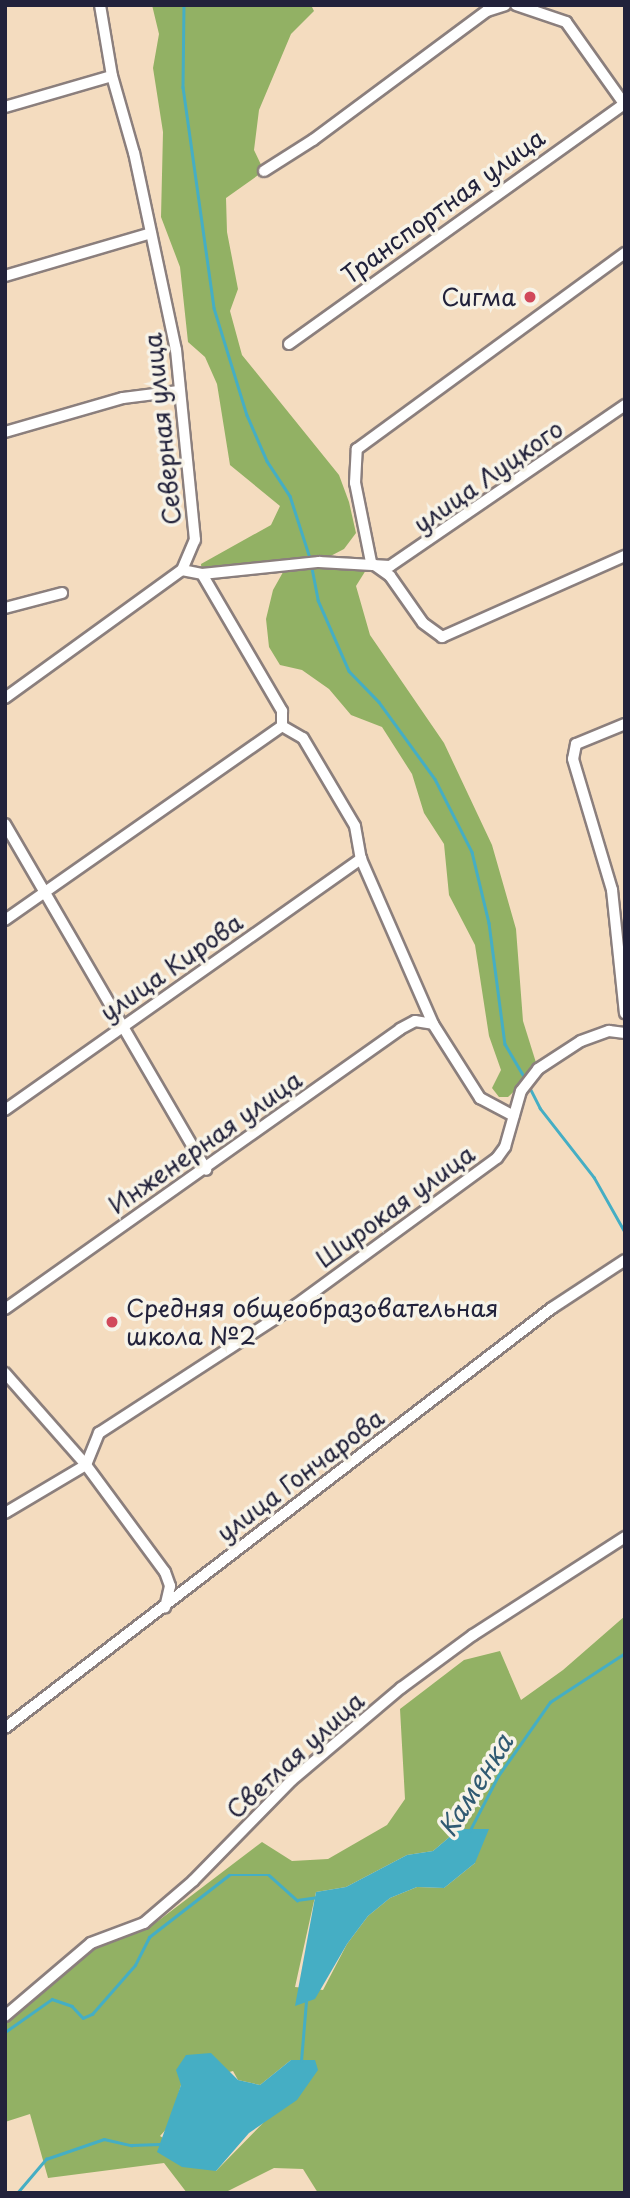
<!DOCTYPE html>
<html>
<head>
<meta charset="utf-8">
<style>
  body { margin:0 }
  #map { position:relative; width:630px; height:2198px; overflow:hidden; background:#f4dcbf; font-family:"Playpen Sans",sans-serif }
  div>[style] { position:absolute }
  .forest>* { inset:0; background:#92b164 }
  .water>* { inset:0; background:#45aec4 }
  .stream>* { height:2.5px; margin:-1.25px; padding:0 1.25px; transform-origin:1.25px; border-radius:1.25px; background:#45aec4 }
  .roads { filter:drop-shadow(2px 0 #8b7f7d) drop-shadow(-2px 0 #8b7f7d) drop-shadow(0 2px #8b7f7d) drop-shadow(0 -2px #8b7f7d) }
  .minor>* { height:10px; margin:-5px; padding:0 5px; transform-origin:5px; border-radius:5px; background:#fff }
  .dots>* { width:19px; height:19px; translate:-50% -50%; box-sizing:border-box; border:4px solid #f7f3e8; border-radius:50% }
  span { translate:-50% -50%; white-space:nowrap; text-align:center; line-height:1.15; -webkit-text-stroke:7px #f7f3e8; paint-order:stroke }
  .street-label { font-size:24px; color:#22223b }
  .poi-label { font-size:24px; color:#22223b }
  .right { translate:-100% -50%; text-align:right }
  .left { translate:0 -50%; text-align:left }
  .water-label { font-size:26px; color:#305a72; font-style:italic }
  .frame { position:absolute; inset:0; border:7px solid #22223b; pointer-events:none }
</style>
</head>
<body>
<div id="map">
  <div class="forest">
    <i style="clip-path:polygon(152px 5px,311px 5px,314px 11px,291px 34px,259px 110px,254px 150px,264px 171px,226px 198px,227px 232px,238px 289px,230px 311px,242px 355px,339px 475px,349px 502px,356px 533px,344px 549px,321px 561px,371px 562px,356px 586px,370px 635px,444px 743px,492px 845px,516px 929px,523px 1021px,538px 1069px,508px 1097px,499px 1097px,492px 1088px,501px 1070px,489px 1036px,475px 945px,449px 895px,444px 844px,424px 813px,412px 774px,382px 727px,351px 715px,329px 689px,302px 670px,280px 665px,269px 647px,266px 619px,273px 590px,287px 565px,202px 574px,201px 564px,271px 525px,280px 506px,230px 465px,217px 384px,205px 357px,188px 342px,180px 267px,161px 217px,163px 132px,153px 68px,159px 34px)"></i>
    <i style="clip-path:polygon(evenodd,625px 1616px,625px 2193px,318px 2193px,303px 2169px,274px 2168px,224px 2193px,187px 2193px,164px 2163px,48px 2178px,30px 2114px,5px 2122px,5px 2016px,91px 1943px,158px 1921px,262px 1842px,292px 1861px,328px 1859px,387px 1825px,405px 1799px,400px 1709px,464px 1660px,500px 1651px,521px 1700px,563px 1670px,625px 1616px,459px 1829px,475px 1863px,444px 1888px,417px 1887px,390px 1898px,368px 1916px,347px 1944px,323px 1990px,295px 1987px,316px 1892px,346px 1887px,407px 1855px,433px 1851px,459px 1829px,625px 1616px,291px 2060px,264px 2122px,216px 2171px,160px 2136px,169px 2126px,181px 2085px,233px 2071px,238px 2080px,260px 2085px,291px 2060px)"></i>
  </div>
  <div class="water">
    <i style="clip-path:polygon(459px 1829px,489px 1829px,475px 1863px,444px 1888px,417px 1887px,390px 1898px,368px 1916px,347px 1944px,315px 1999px,295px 2006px,316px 1892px,346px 1887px,407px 1855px,433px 1851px)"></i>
    <i style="clip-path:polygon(211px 2053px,238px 2080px,260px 2085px,291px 2060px,315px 2060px,318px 2070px,297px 2100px,249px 2133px,216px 2171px,182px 2167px,157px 2152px,181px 2085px,176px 2070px,186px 2055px)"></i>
  </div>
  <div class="stream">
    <i style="left:184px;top:5px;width:82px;rotate:90.7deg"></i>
    <i style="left:183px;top:87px;width:223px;rotate:82deg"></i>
    <i style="left:214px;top:308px;width:112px;rotate:72.9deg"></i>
    <i style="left:247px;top:415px;width:50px;rotate:66.5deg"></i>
    <i style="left:267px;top:461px;width:42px;rotate:56.7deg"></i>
    <i style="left:290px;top:496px;width:65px;rotate:72.1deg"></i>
    <i style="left:312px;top:568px;width:33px;rotate:79deg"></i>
    <i style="left:318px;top:600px;width:77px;rotate:66.4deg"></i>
    <i style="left:349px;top:671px;width:43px;rotate:45.9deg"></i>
    <i style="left:379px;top:702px;width:95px;rotate:54deg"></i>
    <i style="left:435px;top:779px;width:82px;rotate:63.1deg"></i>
    <i style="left:472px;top:852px;width:73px;rotate:76.5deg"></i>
    <i style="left:489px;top:923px;width:122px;rotate:82.5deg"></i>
    <i style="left:505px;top:1044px;width:42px;rotate:59.7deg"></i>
    <i style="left:529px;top:1086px;width:25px;rotate:63deg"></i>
    <i style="left:540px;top:1108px;width:88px;rotate:52deg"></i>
    <i style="left:594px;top:1177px;width:63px;rotate:60.6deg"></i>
    <i style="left:469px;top:1832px;width:63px;rotate:-62.6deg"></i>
    <i style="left:498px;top:1776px;width:90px;rotate:-54.9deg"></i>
    <i style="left:550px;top:1702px;width:90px;rotate:-33.2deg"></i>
    <i style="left:5px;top:2032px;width:57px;rotate:-35.1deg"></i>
    <i style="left:52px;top:1999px;width:21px;rotate:19deg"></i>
    <i style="left:72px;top:2006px;width:16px;rotate:47deg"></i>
    <i style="left:83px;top:2018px;width:10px;rotate:-24deg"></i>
    <i style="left:92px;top:2014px;width:65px;rotate:-48.7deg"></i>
    <i style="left:135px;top:1965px;width:31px;rotate:-63deg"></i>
    <i style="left:149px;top:1937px;width:101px;rotate:-37.8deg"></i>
    <i style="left:229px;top:1875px;width:40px"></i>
    <i style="left:269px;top:1875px;width:38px;rotate:42deg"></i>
    <i style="left:297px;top:1900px;width:21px;rotate:-8deg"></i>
    <i style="left:301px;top:2061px;width:59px;rotate:-85.2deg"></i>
    <i style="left:17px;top:2193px;width:45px;rotate:-49.5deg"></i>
    <i style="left:46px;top:2159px;width:61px;rotate:-19deg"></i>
    <i style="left:104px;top:2139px;width:28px;rotate:13deg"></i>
    <i style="left:131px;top:2145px;width:29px;rotate:-2deg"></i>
  </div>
  <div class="roads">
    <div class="minor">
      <i style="left:516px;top:5px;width:53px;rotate:18.8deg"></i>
      <i style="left:566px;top:22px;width:102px;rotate:54.6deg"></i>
      <i style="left:5px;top:107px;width:111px;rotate:-16.2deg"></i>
      <i style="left:264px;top:171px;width:58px;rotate:-32.3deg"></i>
      <i style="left:313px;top:140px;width:217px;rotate:-36.6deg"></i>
      <i style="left:487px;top:11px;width:19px;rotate:-18deg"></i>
      <i style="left:5px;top:276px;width:152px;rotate:-16.4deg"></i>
      <i style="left:289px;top:344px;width:412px;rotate:-35.6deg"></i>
      <i style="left:5px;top:432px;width:123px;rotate:-16.1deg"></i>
      <i style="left:123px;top:398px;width:56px;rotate:-7.1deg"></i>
      <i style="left:371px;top:562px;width:81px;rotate:-101.4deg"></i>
      <i style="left:355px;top:483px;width:34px;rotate:-87deg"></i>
      <i style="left:357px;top:449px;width:332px;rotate:-36.2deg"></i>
      <i style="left:373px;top:564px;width:21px;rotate:35deg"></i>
      <i style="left:390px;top:576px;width:57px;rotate:54.9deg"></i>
      <i style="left:423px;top:623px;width:24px;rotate:36deg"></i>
      <i style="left:442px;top:637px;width:200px;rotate:-23.9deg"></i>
      <i style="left:182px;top:570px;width:20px;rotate:11deg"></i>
      <i style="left:202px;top:574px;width:118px;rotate:-5.9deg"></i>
      <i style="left:319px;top:562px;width:71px;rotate:3.2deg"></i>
      <i style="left:390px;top:566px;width:285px;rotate:-34.4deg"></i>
      <i style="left:202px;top:574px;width:159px;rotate:59.7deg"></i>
      <i style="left:282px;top:711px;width:15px;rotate:90deg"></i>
      <i style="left:5px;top:608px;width:59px;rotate:-14.7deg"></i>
      <i style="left:5px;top:698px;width:218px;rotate:-35.9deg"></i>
      <i style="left:182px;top:570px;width:33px;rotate:-67deg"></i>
      <i style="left:195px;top:540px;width:191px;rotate:-95.7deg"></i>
      <i style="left:176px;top:350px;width:201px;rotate:-102deg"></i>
      <i style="left:134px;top:153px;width:80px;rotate:-105.9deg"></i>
      <i style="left:112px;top:76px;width:72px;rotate:-99.6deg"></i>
      <i style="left:625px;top:724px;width:53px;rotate:157.8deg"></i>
      <i style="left:576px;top:744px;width:15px;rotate:101deg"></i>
      <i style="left:573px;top:759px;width:137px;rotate:73.4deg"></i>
      <i style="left:612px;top:890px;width:124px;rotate:84deg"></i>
      <i style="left:282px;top:726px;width:24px;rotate:30deg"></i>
      <i style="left:303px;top:738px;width:102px;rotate:59.4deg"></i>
      <i style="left:355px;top:826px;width:34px;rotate:80deg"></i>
      <i style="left:361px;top:859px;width:180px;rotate:66.4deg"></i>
      <i style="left:433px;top:1024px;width:88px;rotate:57.6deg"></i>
      <i style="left:480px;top:1098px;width:38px;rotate:28deg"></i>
      <i style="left:5px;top:824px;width:400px;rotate:59.8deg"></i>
      <i style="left:5px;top:920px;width:338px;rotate:-35deg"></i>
      <i style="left:5px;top:1110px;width:436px;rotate:-35.2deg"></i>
      <i style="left:5px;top:1309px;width:484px;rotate:-35.3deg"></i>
      <i style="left:400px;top:1029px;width:17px;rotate:-28deg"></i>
      <i style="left:415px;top:1021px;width:18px;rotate:9deg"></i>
      <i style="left:5px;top:1373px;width:123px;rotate:48.6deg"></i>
      <i style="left:86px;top:1465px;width:133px;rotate:53.6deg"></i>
      <i style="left:165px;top:1572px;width:15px;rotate:70deg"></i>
      <i style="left:170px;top:1586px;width:22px;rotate:103deg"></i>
      <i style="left:5px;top:1513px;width:94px;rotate:-30.7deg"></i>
      <i style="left:86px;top:1465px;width:35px;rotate:-68deg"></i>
      <i style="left:99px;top:1433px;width:235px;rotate:-33deg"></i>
      <i style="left:296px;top:1305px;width:249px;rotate:-36.2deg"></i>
      <i style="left:497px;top:1158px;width:14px;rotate:-54deg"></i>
      <i style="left:505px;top:1147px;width:58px;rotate:-74.1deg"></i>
      <i style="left:521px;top:1091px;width:28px;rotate:-52deg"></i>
      <i style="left:538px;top:1069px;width:51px;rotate:-33.1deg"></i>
      <i style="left:581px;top:1041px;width:30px;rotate:-20deg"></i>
      <i style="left:609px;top:1031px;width:16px;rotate:7deg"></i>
      <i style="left:5px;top:1728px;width:690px;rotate:-37.52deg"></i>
      <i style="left:552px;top:1308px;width:87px;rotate:-33.3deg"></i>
      <i style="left:5px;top:2016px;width:113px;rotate:-40.3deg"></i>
      <i style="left:91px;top:1943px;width:57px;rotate:-20.7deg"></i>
      <i style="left:144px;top:1923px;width:65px;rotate:-40.6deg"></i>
      <i style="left:193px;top:1881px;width:141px;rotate:-45.6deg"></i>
      <i style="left:292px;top:1780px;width:143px;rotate:-40.2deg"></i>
      <i style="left:401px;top:1688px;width:89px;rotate:-36.4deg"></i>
      <i style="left:473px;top:1635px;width:181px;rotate:-32.8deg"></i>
    </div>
  </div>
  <div class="dots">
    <i style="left:530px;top:297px;background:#d1495b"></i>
    <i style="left:112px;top:1322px;background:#d1495b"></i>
  </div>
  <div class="street-label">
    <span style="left:443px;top:206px;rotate:-36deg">Транспортная улица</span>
    <span style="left:162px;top:429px;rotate:-96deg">Северная улица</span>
    <span style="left:488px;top:476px;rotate:-35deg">улица Луцкого</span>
    <span style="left:171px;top:967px;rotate:-35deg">улица Кирова</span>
    <span style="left:205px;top:1142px;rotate:-35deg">Инженерная улица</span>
    <span style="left:395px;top:1206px;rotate:-36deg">Широкая улица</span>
    <span style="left:300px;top:1475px;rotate:-37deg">улица Гончарова</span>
    <span style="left:295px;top:1755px;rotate:-42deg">Светлая улица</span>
  </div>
  <div class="poi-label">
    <span class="right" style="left:516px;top:297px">Сигма</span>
    <span class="left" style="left:126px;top:1322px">Средняя общеобразовательная<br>школа №2</span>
  </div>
  <div class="water-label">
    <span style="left:475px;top:1785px;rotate:-58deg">Каменка</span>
  </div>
  <div class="frame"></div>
</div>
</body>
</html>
